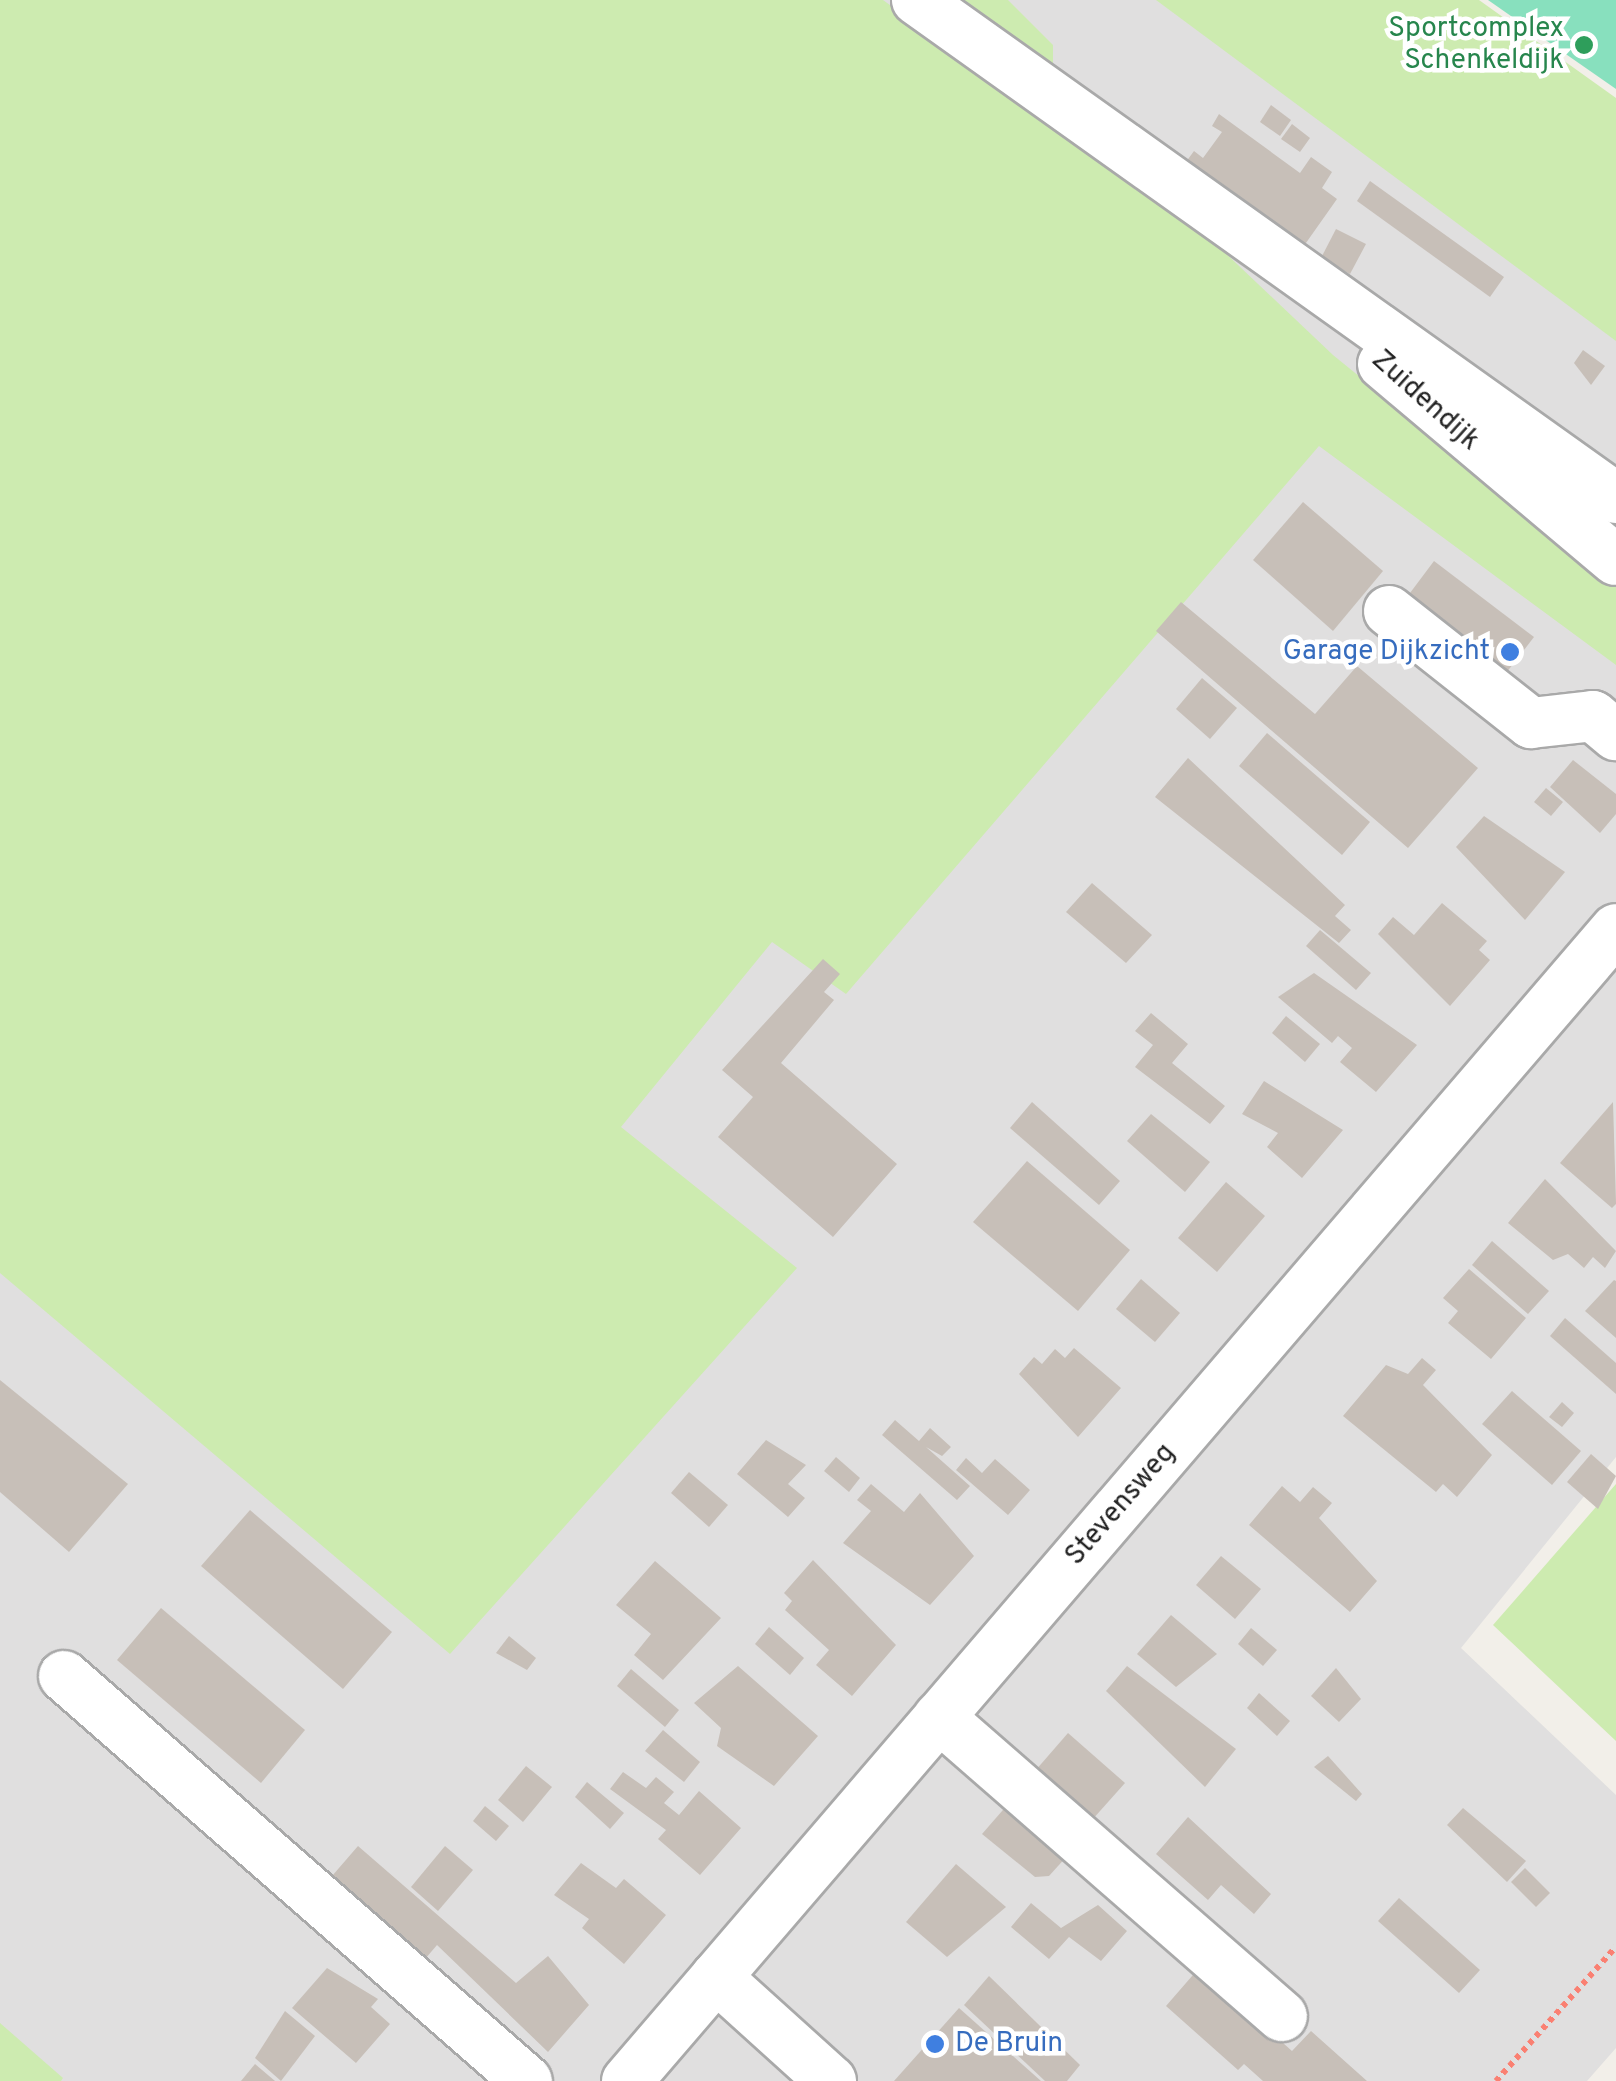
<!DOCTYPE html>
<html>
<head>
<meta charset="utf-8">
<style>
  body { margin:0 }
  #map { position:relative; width:1616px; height:2081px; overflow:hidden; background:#f2efe9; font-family:Overpass,sans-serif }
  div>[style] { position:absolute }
  .residential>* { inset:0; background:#e0dfdf }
  .grass>* { inset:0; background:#cdebb0 }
  .pitch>* { inset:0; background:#88e0be }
  .building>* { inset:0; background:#c7bfb8 }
  .path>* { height:6px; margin-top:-3px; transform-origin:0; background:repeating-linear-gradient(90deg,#fa8072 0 5px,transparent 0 10px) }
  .roads { filter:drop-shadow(2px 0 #a9a9a9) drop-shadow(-2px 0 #a9a9a9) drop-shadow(0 2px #a9a9a9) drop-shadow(0 -2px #a9a9a9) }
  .minor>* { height:50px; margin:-25px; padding:0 25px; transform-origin:25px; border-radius:25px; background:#fff }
  .dots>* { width:28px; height:28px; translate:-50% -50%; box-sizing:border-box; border:5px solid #fff; border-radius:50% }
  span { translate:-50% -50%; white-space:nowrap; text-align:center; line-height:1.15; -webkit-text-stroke:9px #fff; paint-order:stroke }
  .leisure-label { font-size:28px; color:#27864d }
  .right { translate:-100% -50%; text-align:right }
  .street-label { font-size:28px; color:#222 }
  .shop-label { font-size:28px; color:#366cbe }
  .left { translate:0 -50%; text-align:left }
</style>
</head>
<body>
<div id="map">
  <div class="residential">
    <i style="clip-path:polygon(518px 0,1394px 0,1616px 141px,1616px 1457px,1461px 1648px,1616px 1795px,1616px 2048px,1587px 2081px,0 2081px,0 1108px)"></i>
  </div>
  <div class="grass">
    <i style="clip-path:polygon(0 0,883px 0,1199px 228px,1333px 355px,1616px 585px,1616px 665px,1319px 446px,846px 994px,772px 942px,621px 1127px,797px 1268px,450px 1654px,0 1273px)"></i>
    <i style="clip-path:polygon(952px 0,1008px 0,1053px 45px,1053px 73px)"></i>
    <i style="clip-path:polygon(1156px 0,1479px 0,1616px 98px,1616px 341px)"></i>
    <i style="clip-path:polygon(1616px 1484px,1616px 1741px,1493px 1625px)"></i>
    <i style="clip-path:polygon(0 2023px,63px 2078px,61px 2081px,0 2081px)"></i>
  </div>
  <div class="pitch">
    <i style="clip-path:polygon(1488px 0,1616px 0,1616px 89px)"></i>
  </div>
  <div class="building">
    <i style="clip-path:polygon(1271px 105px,1291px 120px,1280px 136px,1260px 122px)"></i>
    <i style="clip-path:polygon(1219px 114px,1300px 173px,1311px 157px,1332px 172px,1322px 188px,1337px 199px,1301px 250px,1183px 166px,1194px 151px,1203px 158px,1222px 132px,1212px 126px)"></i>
    <i style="clip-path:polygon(1292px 124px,1310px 138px,1300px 152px,1281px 139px)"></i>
    <i style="clip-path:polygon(1370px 181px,1504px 277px,1490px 297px,1357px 201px)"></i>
    <i style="clip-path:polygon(1336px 229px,1366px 244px,1350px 274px,1321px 258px)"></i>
    <i style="clip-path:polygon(1583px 350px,1605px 366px,1591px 385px,1574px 363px)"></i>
    <i style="clip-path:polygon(1303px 502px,1383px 571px,1333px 631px,1253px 560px)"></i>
    <i style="clip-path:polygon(1434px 561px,1534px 637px,1503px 677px,1404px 601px)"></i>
    <i style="clip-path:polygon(1181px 602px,1315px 714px,1357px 666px,1478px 768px,1408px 848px,1156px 631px)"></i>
    <i style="clip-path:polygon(1202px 678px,1237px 708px,1210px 739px,1176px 709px)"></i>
    <i style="clip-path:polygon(1267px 733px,1370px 822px,1342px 855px,1239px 766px)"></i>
    <i style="clip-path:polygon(1188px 758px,1345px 905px,1335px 916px,1351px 930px,1339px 943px,1155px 797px)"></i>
    <i style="clip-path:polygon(1573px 760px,1616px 794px,1616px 814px,1600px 833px,1550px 787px)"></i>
    <i style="clip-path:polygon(1546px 788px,1563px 802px,1551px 816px,1534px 802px)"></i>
    <i style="clip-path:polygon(1484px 816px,1565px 872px,1525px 920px,1456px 847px)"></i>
    <i style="clip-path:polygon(1092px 883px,1152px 935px,1126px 963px,1066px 912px)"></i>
    <i style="clip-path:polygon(1442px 903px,1487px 941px,1479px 950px,1490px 960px,1450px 1006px,1378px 934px,1393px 917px,1414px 935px)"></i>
    <i style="clip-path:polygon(1320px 930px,1371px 973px,1356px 990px,1306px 946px)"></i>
    <i style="clip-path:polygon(823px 959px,840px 974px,824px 992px,834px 1000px,781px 1063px,897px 1164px,833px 1237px,718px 1137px,753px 1097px,722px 1070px)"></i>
    <i style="clip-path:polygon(1314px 973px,1417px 1045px,1376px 1092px,1340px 1062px,1352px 1048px,1338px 1036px,1332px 1043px,1278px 997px)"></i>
    <i style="clip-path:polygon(1151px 1013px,1188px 1044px,1172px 1063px,1225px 1106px,1210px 1124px,1135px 1067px,1153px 1045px,1135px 1031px)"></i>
    <i style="clip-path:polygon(1286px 1016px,1320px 1044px,1305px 1062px,1272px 1033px)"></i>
    <i style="clip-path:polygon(1264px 1081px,1343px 1130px,1302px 1178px,1267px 1147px,1278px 1133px,1242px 1114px)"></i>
    <i style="clip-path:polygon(1032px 1102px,1120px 1181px,1099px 1205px,1010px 1128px)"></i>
    <i style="clip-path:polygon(1613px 1102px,1616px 1204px,1612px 1208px,1560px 1163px)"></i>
    <i style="clip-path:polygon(1151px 1114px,1210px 1162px,1185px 1192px,1127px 1141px)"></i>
    <i style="clip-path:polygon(1027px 1161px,1130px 1250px,1078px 1311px,973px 1222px)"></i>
    <i style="clip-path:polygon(1545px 1179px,1616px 1251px,1605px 1268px,1593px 1257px,1584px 1268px,1568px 1254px,1553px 1260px,1508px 1223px)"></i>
    <i style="clip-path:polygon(1226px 1182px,1265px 1216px,1217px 1272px,1178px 1238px)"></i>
    <i style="clip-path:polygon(1492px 1241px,1549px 1291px,1528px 1314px,1472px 1265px)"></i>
    <i style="clip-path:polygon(1469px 1269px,1526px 1318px,1491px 1359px,1448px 1323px,1458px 1311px,1443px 1298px)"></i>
    <i style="clip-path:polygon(1141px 1279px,1180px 1313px,1155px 1342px,1116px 1309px)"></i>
    <i style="clip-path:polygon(1614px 1280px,1616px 1281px,1616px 1338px,1585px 1311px)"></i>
    <i style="clip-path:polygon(1565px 1318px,1616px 1363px,1616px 1394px,1550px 1336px)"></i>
    <i style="clip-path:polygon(1074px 1348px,1121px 1388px,1078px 1437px,1019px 1374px,1034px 1357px,1042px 1364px,1055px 1349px,1065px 1358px)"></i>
    <i style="clip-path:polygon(1422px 1358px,1436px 1370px,1423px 1385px,1492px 1455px,1457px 1497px,1443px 1484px,1436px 1492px,1343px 1416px,1386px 1365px,1408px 1374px)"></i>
    <i style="clip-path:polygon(0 1380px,128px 1484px,69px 1552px,0 1492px)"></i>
    <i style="clip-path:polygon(1512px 1391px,1581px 1451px,1552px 1485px,1482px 1424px)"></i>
    <i style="clip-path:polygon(1562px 1402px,1574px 1413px,1562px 1427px,1549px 1417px)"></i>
    <i style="clip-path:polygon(895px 1420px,919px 1441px,930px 1428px,951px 1447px,942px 1456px,926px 1447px,970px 1486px,957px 1500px,882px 1435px)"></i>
    <i style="clip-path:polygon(766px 1440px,806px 1465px,788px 1484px,805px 1498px,788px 1517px,737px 1474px)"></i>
    <i style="clip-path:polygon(1591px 1454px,1616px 1476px,1598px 1509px,1567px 1482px)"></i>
    <i style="clip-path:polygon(836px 1457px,860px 1478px,849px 1492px,824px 1471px)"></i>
    <i style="clip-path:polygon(966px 1458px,982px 1473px,995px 1459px,1030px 1490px,1008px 1515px,956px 1470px)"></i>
    <i style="clip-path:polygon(689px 1472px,728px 1505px,709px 1527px,671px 1493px)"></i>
    <i style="clip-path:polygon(871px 1484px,904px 1512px,920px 1493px,974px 1556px,930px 1605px,843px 1543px,871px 1511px,857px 1500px)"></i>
    <i style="clip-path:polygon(1282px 1486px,1300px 1502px,1313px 1487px,1332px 1503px,1319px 1518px,1377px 1581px,1350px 1612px,1249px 1525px)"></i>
    <i style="clip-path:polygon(250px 1510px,392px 1632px,343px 1689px,201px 1566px)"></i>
    <i style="clip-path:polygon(1221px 1556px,1261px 1589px,1235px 1619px,1196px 1585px)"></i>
    <i style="clip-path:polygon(813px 1560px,896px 1645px,852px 1696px,816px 1665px,829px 1650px,785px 1610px,792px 1601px,784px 1593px)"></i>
    <i style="clip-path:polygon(655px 1561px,721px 1618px,663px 1680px,634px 1655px,651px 1634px,616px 1605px)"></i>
    <i style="clip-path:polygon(161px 1608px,305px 1730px,261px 1783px,117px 1660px)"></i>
    <i style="clip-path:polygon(1171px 1615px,1217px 1654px,1176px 1687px,1137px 1654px)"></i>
    <i style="clip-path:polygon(769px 1627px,804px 1658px,790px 1675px,755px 1644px)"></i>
    <i style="clip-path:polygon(1251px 1628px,1277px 1650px,1263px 1666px,1238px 1644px)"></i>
    <i style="clip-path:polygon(509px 1636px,536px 1658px,527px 1670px,496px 1653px)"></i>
    <i style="clip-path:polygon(738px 1666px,818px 1736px,774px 1786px,717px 1746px,721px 1728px,694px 1703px)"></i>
    <i style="clip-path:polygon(1127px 1666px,1236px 1749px,1205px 1787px,1106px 1691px)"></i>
    <i style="clip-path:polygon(1336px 1668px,1361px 1699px,1339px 1722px,1311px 1696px)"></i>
    <i style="clip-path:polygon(631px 1669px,679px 1710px,665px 1727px,617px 1686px)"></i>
    <i style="clip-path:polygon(1259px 1693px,1290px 1721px,1277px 1736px,1247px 1708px)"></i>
    <i style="clip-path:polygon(663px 1730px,700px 1762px,684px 1782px,645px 1751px)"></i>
    <i style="clip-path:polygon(1068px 1733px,1125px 1783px,1092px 1820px,1035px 1771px)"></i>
    <i style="clip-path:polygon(1328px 1756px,1362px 1794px,1356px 1801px,1314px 1767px)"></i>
    <i style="clip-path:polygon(526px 1766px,552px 1787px,523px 1822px,498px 1800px)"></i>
    <i style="clip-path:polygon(623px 1772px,646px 1788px,656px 1777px,674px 1792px,664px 1803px,679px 1815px,699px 1791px,741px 1828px,700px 1875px,658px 1839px,666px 1830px,610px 1789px)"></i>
    <i style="clip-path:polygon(587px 1782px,624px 1813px,610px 1829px,575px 1797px)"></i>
    <i style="clip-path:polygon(1009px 1803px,1068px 1855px,1049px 1876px,1035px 1877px,982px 1834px)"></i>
    <i style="clip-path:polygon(485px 1806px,509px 1826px,496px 1841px,473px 1821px)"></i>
    <i style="clip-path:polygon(1463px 1808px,1526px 1861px,1507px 1882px,1447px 1825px)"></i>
    <i style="clip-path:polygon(1188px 1817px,1271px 1894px,1254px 1914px,1221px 1885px,1208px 1900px,1156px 1854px)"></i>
    <i style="clip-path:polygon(358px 1846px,516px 1983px,548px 1956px,589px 2005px,548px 2052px,437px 1945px,414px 1972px,326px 1883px)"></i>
    <i style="clip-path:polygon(445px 1846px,473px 1870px,438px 1911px,411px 1887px)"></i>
    <i style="clip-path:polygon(581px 1863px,616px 1888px,624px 1879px,666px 1915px,624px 1964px,582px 1928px,589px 1919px,554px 1895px)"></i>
    <i style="clip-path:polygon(956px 1864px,1006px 1907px,947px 1957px,906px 1922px)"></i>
    <i style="clip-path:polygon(1525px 1868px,1550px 1893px,1536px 1907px,1511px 1882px)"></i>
    <i style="clip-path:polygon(1399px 1898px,1480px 1970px,1459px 1993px,1378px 1921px)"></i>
    <i style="clip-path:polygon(1031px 1903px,1061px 1928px,1098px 1905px,1127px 1931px,1101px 1961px,1069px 1937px,1049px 1959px,1011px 1927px)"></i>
    <i style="clip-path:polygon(327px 1968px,378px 1999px,371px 2007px,390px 2024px,356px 2063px,292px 2008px)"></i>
    <i style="clip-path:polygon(1199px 1968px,1292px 2051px,1311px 2031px,1367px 2081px,1263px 2081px,1244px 2064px,1238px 2070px,1166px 2006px)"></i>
    <i style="clip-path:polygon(989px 1976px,1080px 2065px,1067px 2081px,1045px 2081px,964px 2005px)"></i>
    <i style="clip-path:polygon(959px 2008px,1041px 2081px,894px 2081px)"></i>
    <i style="clip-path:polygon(285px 2011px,315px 2036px,281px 2081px,255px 2058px)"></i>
    <i style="clip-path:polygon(255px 2064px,275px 2081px,241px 2081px)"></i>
  </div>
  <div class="path">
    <i style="left:1496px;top:2081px;width:180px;rotate:-48.2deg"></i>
  </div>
  <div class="roads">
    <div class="minor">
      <i style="left:917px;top:0;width:858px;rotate:35.47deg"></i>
      <i style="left:1383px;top:364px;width:304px;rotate:40.1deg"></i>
      <i style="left:1389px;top:611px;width:181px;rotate:38.3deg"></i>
      <i style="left:1531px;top:723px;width:62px;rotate:-6.4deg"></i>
      <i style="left:1593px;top:716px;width:30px;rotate:40deg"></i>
      <i style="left:64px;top:1676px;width:615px;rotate:41.18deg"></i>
      <i style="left:939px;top:1717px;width:455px;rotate:41.1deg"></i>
      <i style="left:716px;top:1977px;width:155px;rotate:42.1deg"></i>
      <i style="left:627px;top:2081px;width:1518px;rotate:-49.35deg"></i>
    </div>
  </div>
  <div class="dots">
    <i style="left:1584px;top:45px;background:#2e9e5b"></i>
    <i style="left:1510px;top:652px;background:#3f7fe0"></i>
    <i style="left:935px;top:2044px;background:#3f7fe0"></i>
  </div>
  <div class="leisure-label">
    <span class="right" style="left:1564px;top:45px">Sportcomplex<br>Schenkeldijk</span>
  </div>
  <div class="street-label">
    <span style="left:1425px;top:401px;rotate:42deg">Zuidendijk</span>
    <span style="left:1121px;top:1505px;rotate:-49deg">Stevensweg</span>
  </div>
  <div class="shop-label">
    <span class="right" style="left:1490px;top:652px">Garage Dijkzicht</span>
    <span class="left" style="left:955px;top:2044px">De Bruin</span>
  </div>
</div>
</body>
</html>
